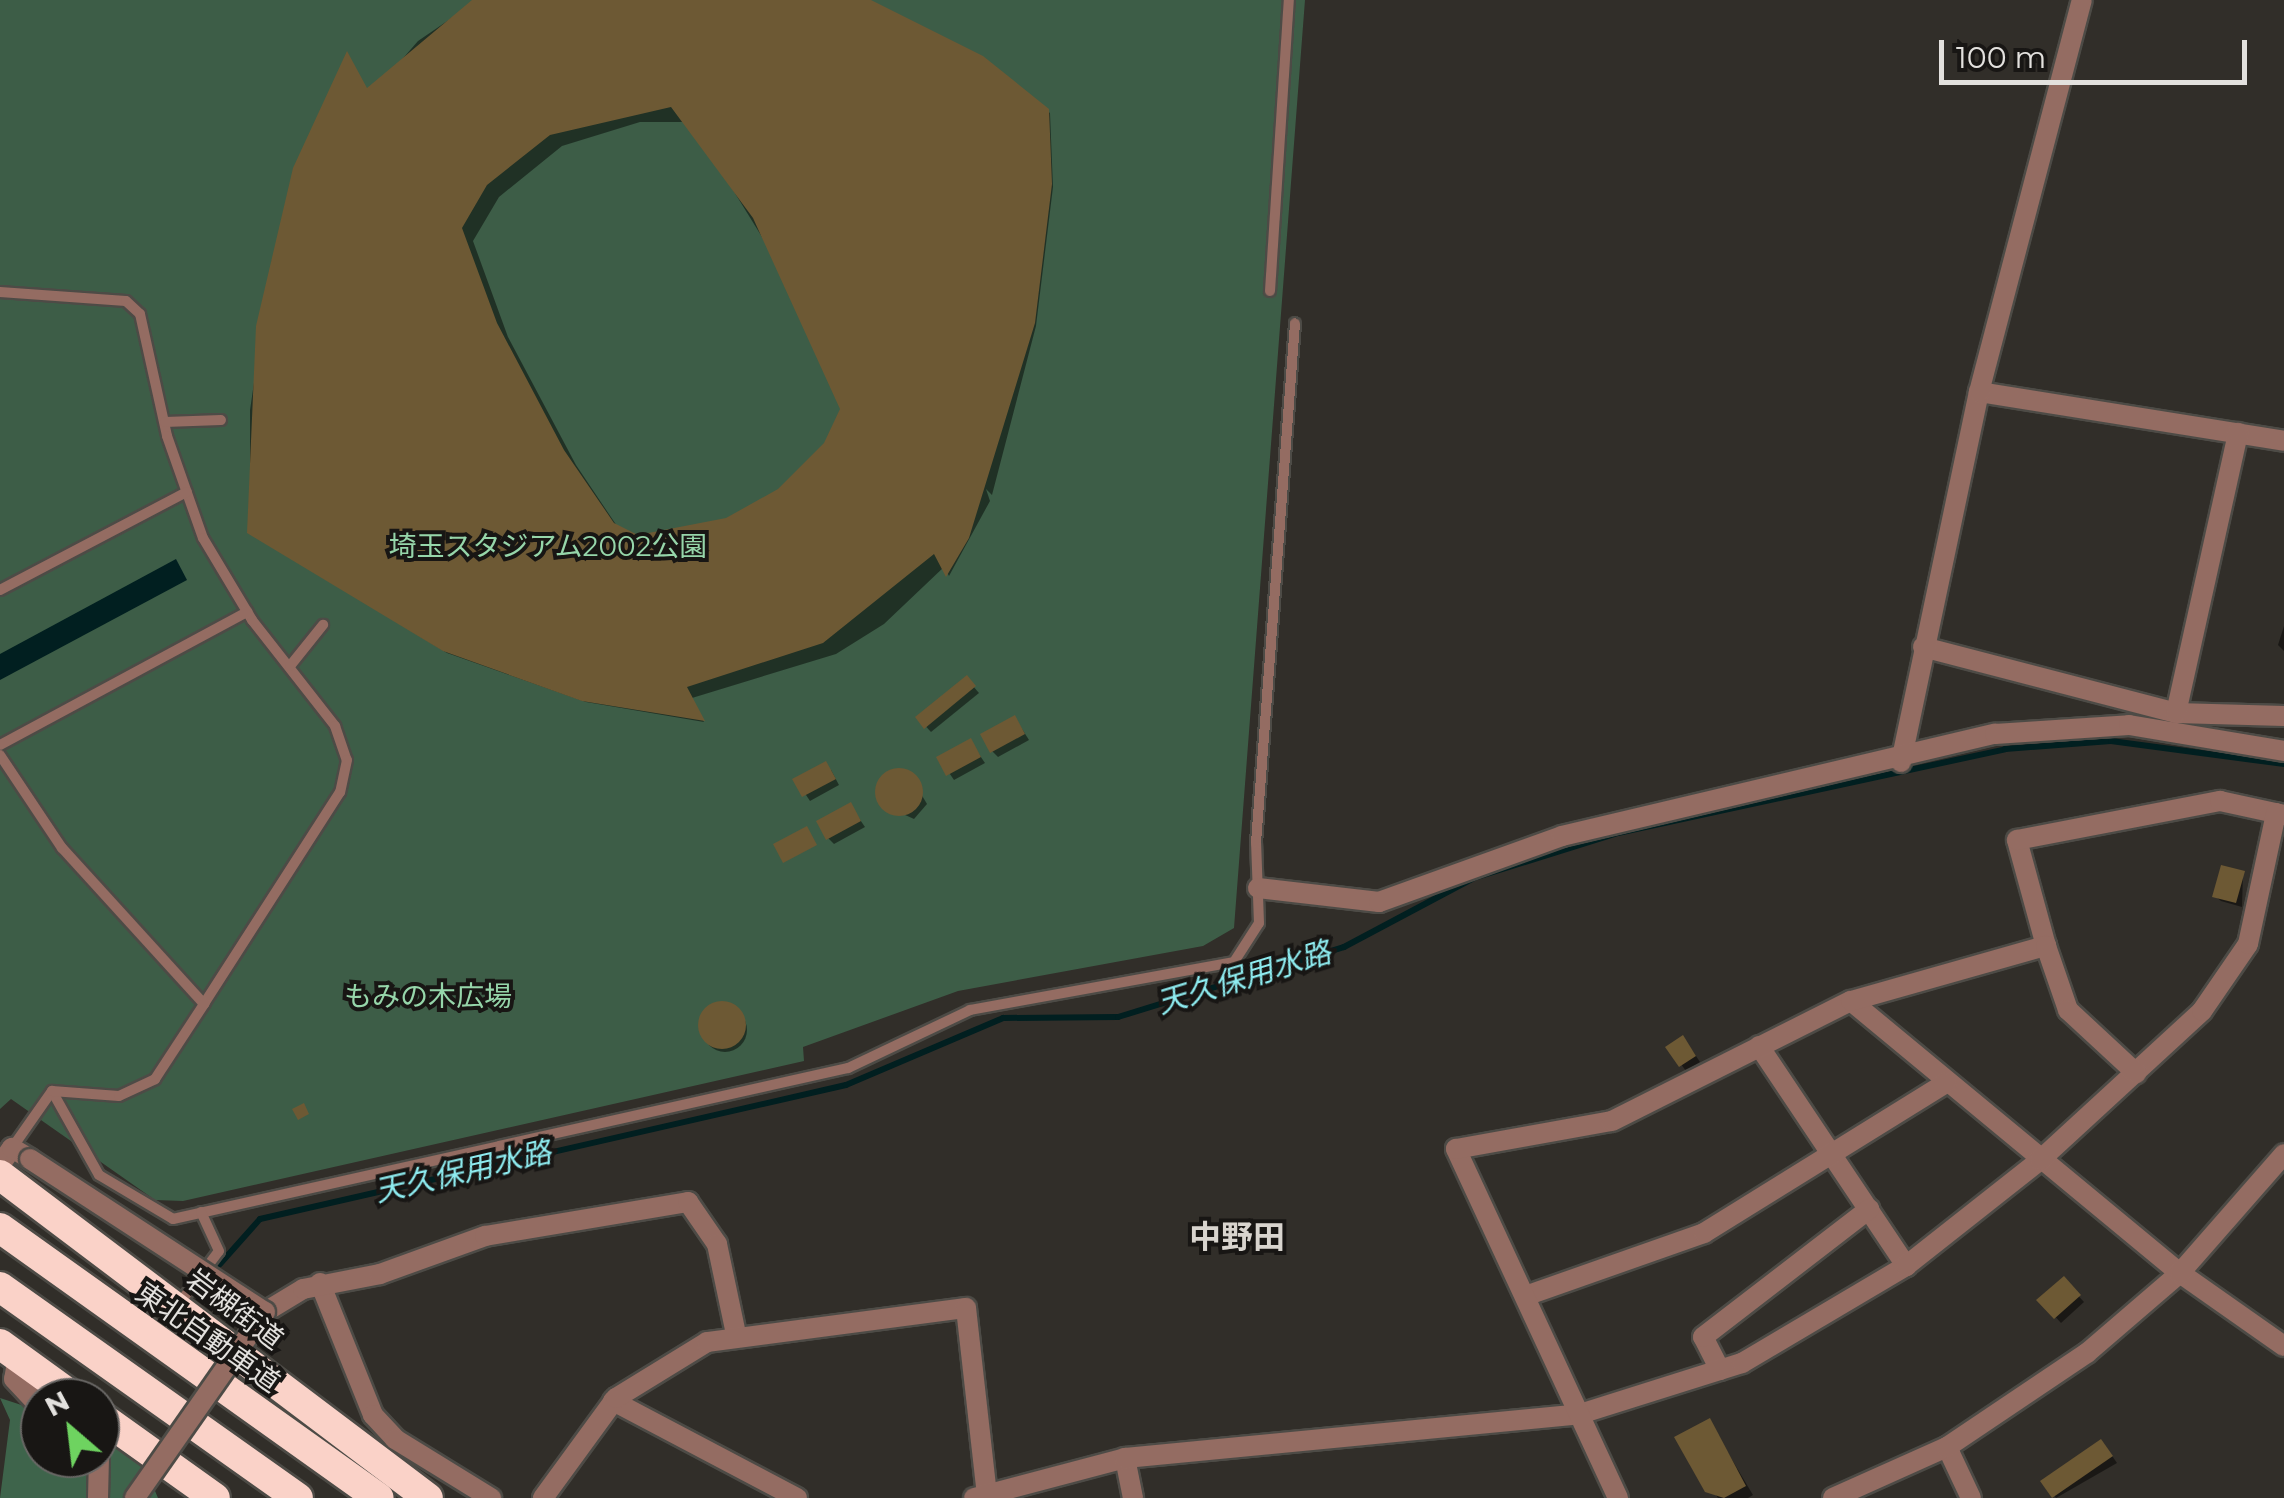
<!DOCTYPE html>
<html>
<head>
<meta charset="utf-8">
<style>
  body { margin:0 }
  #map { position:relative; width:2284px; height:1498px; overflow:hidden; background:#312e29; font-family:Montserrat,"Noto Sans JP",sans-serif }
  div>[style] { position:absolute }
  .green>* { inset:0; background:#3d5d47 }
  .forest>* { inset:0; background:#3e644b }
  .water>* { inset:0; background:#011f20 }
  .shadow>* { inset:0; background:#0007 }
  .round { border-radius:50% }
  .stream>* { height:6px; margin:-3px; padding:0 3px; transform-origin:3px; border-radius:3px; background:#011f20 }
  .building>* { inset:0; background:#6d5934 }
  .roads { filter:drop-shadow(2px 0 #4d4b46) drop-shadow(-2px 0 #4d4b46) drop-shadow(0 2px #4d4b46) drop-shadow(0 -2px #4d4b46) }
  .lane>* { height:10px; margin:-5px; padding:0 5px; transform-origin:5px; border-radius:5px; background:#946c62 }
  .street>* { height:20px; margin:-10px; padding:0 10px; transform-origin:10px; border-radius:10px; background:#946c62 }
  .highway>* { height:30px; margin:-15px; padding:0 15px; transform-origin:15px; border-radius:15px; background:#fad2c8 }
  .bridges { filter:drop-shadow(2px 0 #4d4b46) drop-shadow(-2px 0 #4d4b46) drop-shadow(0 2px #4d4b46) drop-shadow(0 -2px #4d4b46) }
  .street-bridge>* { height:20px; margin:-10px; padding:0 10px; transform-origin:10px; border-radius:10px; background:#946c62 }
  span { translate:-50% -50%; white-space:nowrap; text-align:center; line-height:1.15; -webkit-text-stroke:8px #181614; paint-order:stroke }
  .park-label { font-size:28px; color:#96d6aa }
  .street-label { font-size:28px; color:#e3e1de }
  .water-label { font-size:30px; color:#8eecf0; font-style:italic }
  .quarter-label { font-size:32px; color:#d8d4ce; font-weight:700 }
  .north { position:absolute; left:20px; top:1378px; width:100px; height:100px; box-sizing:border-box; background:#181614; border:2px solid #696765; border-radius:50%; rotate:332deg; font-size:28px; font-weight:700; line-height:40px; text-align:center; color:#e3e1de }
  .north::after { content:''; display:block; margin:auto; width:35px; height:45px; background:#6ed360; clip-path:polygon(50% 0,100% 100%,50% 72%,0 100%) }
  .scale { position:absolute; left:1939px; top:40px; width:308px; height:45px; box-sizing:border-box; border:5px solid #e3e1de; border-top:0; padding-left:12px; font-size:30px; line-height:35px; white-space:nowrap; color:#e3e1de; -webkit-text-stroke:8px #181614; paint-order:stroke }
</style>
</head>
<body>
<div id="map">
  <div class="green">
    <i style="clip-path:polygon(0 0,1305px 0,1234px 928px,1203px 946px,958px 991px,803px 1047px,804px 1061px,183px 1201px,155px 1200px,11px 1099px,0 1109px)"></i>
  </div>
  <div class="forest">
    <i style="clip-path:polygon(0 1398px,40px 1411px,40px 1458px,100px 1458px,100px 1439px,142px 1460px,158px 1498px,0 1498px,10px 1420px)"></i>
  </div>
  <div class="water">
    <i style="clip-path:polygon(176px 559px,187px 580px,0 680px,0 654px)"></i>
  </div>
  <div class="shadow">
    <i style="clip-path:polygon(evenodd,478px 0,863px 0,981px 58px,1050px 113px,1053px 187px,1036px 326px,992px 495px,986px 489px,990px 501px,949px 576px,944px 567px,884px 624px,836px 654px,692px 698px,704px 722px,586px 702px,447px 653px,250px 532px,250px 410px,272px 260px,358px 110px,418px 41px,478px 0,640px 122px,691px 122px,786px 276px,842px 410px,826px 445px,779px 491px,727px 520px,637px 538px,619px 529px,576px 465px,508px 337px,473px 241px,499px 197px,562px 146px,640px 122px)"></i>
    <i style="clip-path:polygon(2284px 626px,2284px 651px,2278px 645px)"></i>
    <i style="clip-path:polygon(966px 678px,979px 693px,931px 732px,918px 718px)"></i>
    <i style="clip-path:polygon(1015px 718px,1029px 740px,998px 757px,992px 751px)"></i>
    <i style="clip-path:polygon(970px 741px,985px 763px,954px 780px,939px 758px)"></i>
    <i style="clip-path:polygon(831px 770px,839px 785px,810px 801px,796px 780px)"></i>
    <i style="clip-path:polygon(908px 772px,927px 804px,914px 819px,881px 804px,880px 781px)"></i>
    <i style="clip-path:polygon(850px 805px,865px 827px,834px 844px,828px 838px)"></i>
    <i style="clip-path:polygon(2243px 873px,2242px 907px,2221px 901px,2215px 896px)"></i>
    <i class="round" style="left:703px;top:1008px;width:44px;height:44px"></i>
    <i style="clip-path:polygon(1688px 1044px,1700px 1062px,1686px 1071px,1669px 1048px)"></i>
    <i style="clip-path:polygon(2064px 1280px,2084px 1302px,2061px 1323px,2040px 1300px)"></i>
    <i style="clip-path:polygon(1709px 1421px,1753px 1495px,1748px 1498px,1718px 1498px,1678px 1438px)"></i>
    <i style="clip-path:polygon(2106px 1447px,2117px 1463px,2056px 1498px,2044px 1481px)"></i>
  </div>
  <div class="stream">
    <i style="left:220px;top:1264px;width:60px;rotate:-48.4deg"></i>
    <i style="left:260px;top:1219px;width:601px;rotate:-12.88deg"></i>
    <i style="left:846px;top:1085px;width:171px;rotate:-23.1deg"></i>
    <i style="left:1003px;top:1018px;width:115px;rotate:-0.5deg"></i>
    <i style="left:1118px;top:1017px;width:237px;rotate:-17.2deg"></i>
    <i style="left:1344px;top:947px;width:147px;rotate:-28deg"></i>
    <i style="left:1474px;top:878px;width:151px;rotate:-17.4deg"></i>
    <i style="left:1618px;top:833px;width:396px;rotate:-12.2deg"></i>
    <i style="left:2005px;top:749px;width:106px;rotate:-4.3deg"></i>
    <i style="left:2111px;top:741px;width:175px;rotate:7.6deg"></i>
  </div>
  <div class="building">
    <i style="clip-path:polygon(evenodd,472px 0,871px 0,983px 56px,1049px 109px,1052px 184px,1035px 323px,969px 538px,946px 577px,934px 554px,823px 643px,687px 687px,705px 721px,582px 701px,443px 651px,247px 533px,256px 326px,293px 168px,347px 51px,367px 88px,472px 0,671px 107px,753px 218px,840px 409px,824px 443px,778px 489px,726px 518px,638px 535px,614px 523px,564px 450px,497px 323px,462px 228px,487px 185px,550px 135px,671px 107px)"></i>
    <i style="clip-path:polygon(967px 675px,976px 686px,924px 729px,915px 717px)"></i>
    <i style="clip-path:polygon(1015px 715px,1025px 734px,990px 753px,980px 734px)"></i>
    <i style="clip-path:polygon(971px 738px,981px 757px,946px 776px,936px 757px)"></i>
    <i style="clip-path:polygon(826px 761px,836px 779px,802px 797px,792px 779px)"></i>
    <i class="round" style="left:875px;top:768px;width:48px;height:48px"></i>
    <i style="clip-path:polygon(851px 802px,861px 821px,826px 840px,816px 821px)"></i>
    <i style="clip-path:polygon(807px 826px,817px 845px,783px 863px,773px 844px)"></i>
    <i style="clip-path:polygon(2221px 865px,2245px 871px,2236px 903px,2212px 897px)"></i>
    <i class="round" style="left:698px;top:1001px;width:48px;height:48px"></i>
    <i style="clip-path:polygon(1683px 1035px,1696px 1056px,1679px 1067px,1665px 1047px)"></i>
    <i style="clip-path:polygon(304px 1103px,309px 1114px,298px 1120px,292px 1109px)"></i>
    <i style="clip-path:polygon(2064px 1276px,2081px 1295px,2054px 1319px,2036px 1300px)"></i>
    <i style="clip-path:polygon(1710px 1418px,1746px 1486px,1724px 1498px,1705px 1492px,1674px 1437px)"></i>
    <i style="clip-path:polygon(2101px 1439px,2113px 1456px,2052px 1498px,2040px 1481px)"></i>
  </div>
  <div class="roads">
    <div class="lane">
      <i style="left:1270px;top:291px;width:292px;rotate:-86.3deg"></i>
      <i style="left:0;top:292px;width:126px;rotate:4.1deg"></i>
      <i style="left:126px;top:301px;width:19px;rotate:43deg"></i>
      <i style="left:140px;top:314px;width:125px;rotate:77.5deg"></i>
      <i style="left:167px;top:436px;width:108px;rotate:70.6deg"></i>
      <i style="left:203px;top:538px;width:96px;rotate:59.1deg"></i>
      <i style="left:252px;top:620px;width:135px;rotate:51.9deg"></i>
      <i style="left:335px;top:726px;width:36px;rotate:71deg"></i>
      <i style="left:347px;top:760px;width:33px;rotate:102deg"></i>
      <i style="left:340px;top:792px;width:252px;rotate:122.7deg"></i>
      <i style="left:204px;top:1004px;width:211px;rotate:-132.3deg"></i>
      <i style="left:62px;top:848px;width:112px;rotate:-123.7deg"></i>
      <i style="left:165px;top:422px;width:56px;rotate:-2deg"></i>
      <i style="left:0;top:590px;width:211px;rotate:-27.7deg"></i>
      <i style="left:290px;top:666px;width:53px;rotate:-51.2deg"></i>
      <i style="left:0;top:745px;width:281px;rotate:-28.3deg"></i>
      <i style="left:52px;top:1091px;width:96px;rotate:60.8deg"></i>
      <i style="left:99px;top:1175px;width:86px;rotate:30.7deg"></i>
      <i style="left:173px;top:1219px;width:692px;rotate:-12.61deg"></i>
      <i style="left:848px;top:1068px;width:135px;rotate:-25.4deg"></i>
      <i style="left:970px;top:1010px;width:268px;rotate:-10.3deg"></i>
      <i style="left:1234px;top:962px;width:46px;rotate:-57.3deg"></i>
      <i style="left:1259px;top:923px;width:80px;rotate:-92.1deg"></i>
      <i style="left:1256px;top:843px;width:521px;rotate:-85.71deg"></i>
      <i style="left:12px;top:1148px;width:70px;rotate:-54.9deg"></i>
      <i style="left:52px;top:1091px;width:67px;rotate:4.3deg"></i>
      <i style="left:119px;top:1096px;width:40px;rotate:-25deg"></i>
      <i style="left:155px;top:1079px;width:90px;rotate:-56.8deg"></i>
      <i style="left:179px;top:1304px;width:66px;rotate:-53deg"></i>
      <i style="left:219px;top:1251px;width:43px;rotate:-114.8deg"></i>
    </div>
    <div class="street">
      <i style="left:1979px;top:392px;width:309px;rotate:9.1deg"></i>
      <i style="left:1923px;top:647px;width:261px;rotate:14.6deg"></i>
      <i style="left:2176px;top:713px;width:108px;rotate:1.6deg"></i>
      <i style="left:2176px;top:713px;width:287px;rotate:-77.5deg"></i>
      <i style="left:1901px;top:762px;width:378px;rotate:-78.1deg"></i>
      <i style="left:1979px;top:392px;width:405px;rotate:-75.3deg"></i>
      <i style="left:1258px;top:888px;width:122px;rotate:6.6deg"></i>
      <i style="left:1379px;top:902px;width:195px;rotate:-19.8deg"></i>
      <i style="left:1562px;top:836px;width:445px;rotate:-13.3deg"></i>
      <i style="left:1995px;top:734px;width:134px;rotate:-3.8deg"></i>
      <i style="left:2129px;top:725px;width:157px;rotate:9.5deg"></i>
      <i style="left:2046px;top:946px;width:110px;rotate:-105.3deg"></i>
      <i style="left:2017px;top:840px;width:207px;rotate:-10.9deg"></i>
      <i style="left:2220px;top:801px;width:66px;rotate:12.3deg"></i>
      <i style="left:1851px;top:1001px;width:427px;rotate:39.6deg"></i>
      <i style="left:2180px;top:1273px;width:127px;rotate:35.1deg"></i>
      <i style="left:1759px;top:1046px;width:265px;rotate:56.2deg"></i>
      <i style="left:0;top:1165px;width:21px;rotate:-55deg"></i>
      <i style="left:12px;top:1148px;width:21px;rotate:31deg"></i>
      <i style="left:320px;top:1283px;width:142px;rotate:68.1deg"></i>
      <i style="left:373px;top:1415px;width:33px;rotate:47deg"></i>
      <i style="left:395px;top:1439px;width:113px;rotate:31.6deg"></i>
      <i style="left:1528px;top:1295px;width:187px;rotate:-19.4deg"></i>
      <i style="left:1704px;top:1233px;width:285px;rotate:-31.8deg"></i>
      <i style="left:265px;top:1312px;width:44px;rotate:-31.2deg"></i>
      <i style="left:303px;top:1289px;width:78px;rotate:-11deg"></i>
      <i style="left:380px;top:1274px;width:112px;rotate:-19.9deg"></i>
      <i style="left:485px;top:1236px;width:206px;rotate:-9.5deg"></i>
      <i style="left:688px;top:1202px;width:51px;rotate:55.4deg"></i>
      <i style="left:717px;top:1244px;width:92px;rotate:78.1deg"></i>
      <i style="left:18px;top:1357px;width:22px;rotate:100deg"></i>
      <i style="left:14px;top:1379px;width:38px;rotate:47deg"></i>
      <i style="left:1720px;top:1370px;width:37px;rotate:-117deg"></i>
      <i style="left:1703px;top:1337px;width:210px;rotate:-37.6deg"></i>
      <i style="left:613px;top:1401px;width:208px;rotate:27.8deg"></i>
      <i style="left:1947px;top:1447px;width:56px;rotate:64.8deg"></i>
      <i style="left:1125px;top:1458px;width:41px;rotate:78.7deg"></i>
      <i style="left:98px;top:1498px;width:40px;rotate:-88.6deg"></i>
      <i style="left:543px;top:1498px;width:124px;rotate:-53.9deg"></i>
      <i style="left:616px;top:1398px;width:107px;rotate:-31.6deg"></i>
      <i style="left:707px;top:1342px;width:261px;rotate:-7.5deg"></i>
      <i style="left:966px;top:1308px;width:188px;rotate:83.6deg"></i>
      <i style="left:974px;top:1498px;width:156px;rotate:-14.8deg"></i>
      <i style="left:1125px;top:1458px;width:457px;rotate:-5.5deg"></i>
      <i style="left:1580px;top:1414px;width:170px;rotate:-17.5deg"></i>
      <i style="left:1742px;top:1363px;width:191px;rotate:-30.6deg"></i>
      <i style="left:1906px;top:1266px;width:171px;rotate:-38.3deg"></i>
      <i style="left:2040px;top:1160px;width:220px;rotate:-42.6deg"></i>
      <i style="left:2202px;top:1011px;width:81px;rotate:-55.5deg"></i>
      <i style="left:2248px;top:944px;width:134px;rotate:-77.9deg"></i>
      <i style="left:1618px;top:1498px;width:385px;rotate:-114.9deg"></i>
      <i style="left:1456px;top:1149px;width:158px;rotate:-10.2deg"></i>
      <i style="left:1612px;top:1121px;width:267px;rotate:-26.7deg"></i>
      <i style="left:1851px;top:1001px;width:203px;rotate:-15.8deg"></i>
      <i style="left:2046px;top:946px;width:68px;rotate:71deg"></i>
      <i style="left:2068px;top:1010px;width:93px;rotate:42.8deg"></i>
      <i style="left:1833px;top:1498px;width:125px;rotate:-24.1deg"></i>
      <i style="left:1947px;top:1447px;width:169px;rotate:-33.9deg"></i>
      <i style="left:2087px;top:1353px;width:123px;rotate:-40.7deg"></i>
      <i style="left:2180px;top:1273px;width:158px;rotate:-48.8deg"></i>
    </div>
    <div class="highway">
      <i style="left:0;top:1175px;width:536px;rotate:37.04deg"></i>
      <i style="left:0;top:1228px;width:465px;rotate:35.5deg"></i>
      <i style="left:0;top:1287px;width:365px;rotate:35.3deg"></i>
      <i style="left:0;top:1344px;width:92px;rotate:35.8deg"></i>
      <i style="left:100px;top:1416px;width:141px;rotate:35.5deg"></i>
    </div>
  </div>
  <div class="bridges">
    <div class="street-bridge">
      <i style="left:30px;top:1159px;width:280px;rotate:33.1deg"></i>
      <i style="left:265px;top:1312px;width:227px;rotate:125deg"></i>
    </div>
  </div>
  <div class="park-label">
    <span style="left:548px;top:546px">埼玉スタジアム2002公園</span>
    <span style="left:428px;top:996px">もみの木広場</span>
  </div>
  <div class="street-label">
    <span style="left:235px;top:1309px;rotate:37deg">岩槻街道</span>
    <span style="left:208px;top:1337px;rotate:35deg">東北自動車道</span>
  </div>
  <div class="water-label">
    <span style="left:1244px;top:978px;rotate:-17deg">天久保用水路</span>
    <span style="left:463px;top:1172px;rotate:-13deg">天久保用水路</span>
  </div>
  <div class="quarter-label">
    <span style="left:1237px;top:1237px">中野田</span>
  </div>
  <div class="north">N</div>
  <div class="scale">100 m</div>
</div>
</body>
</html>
